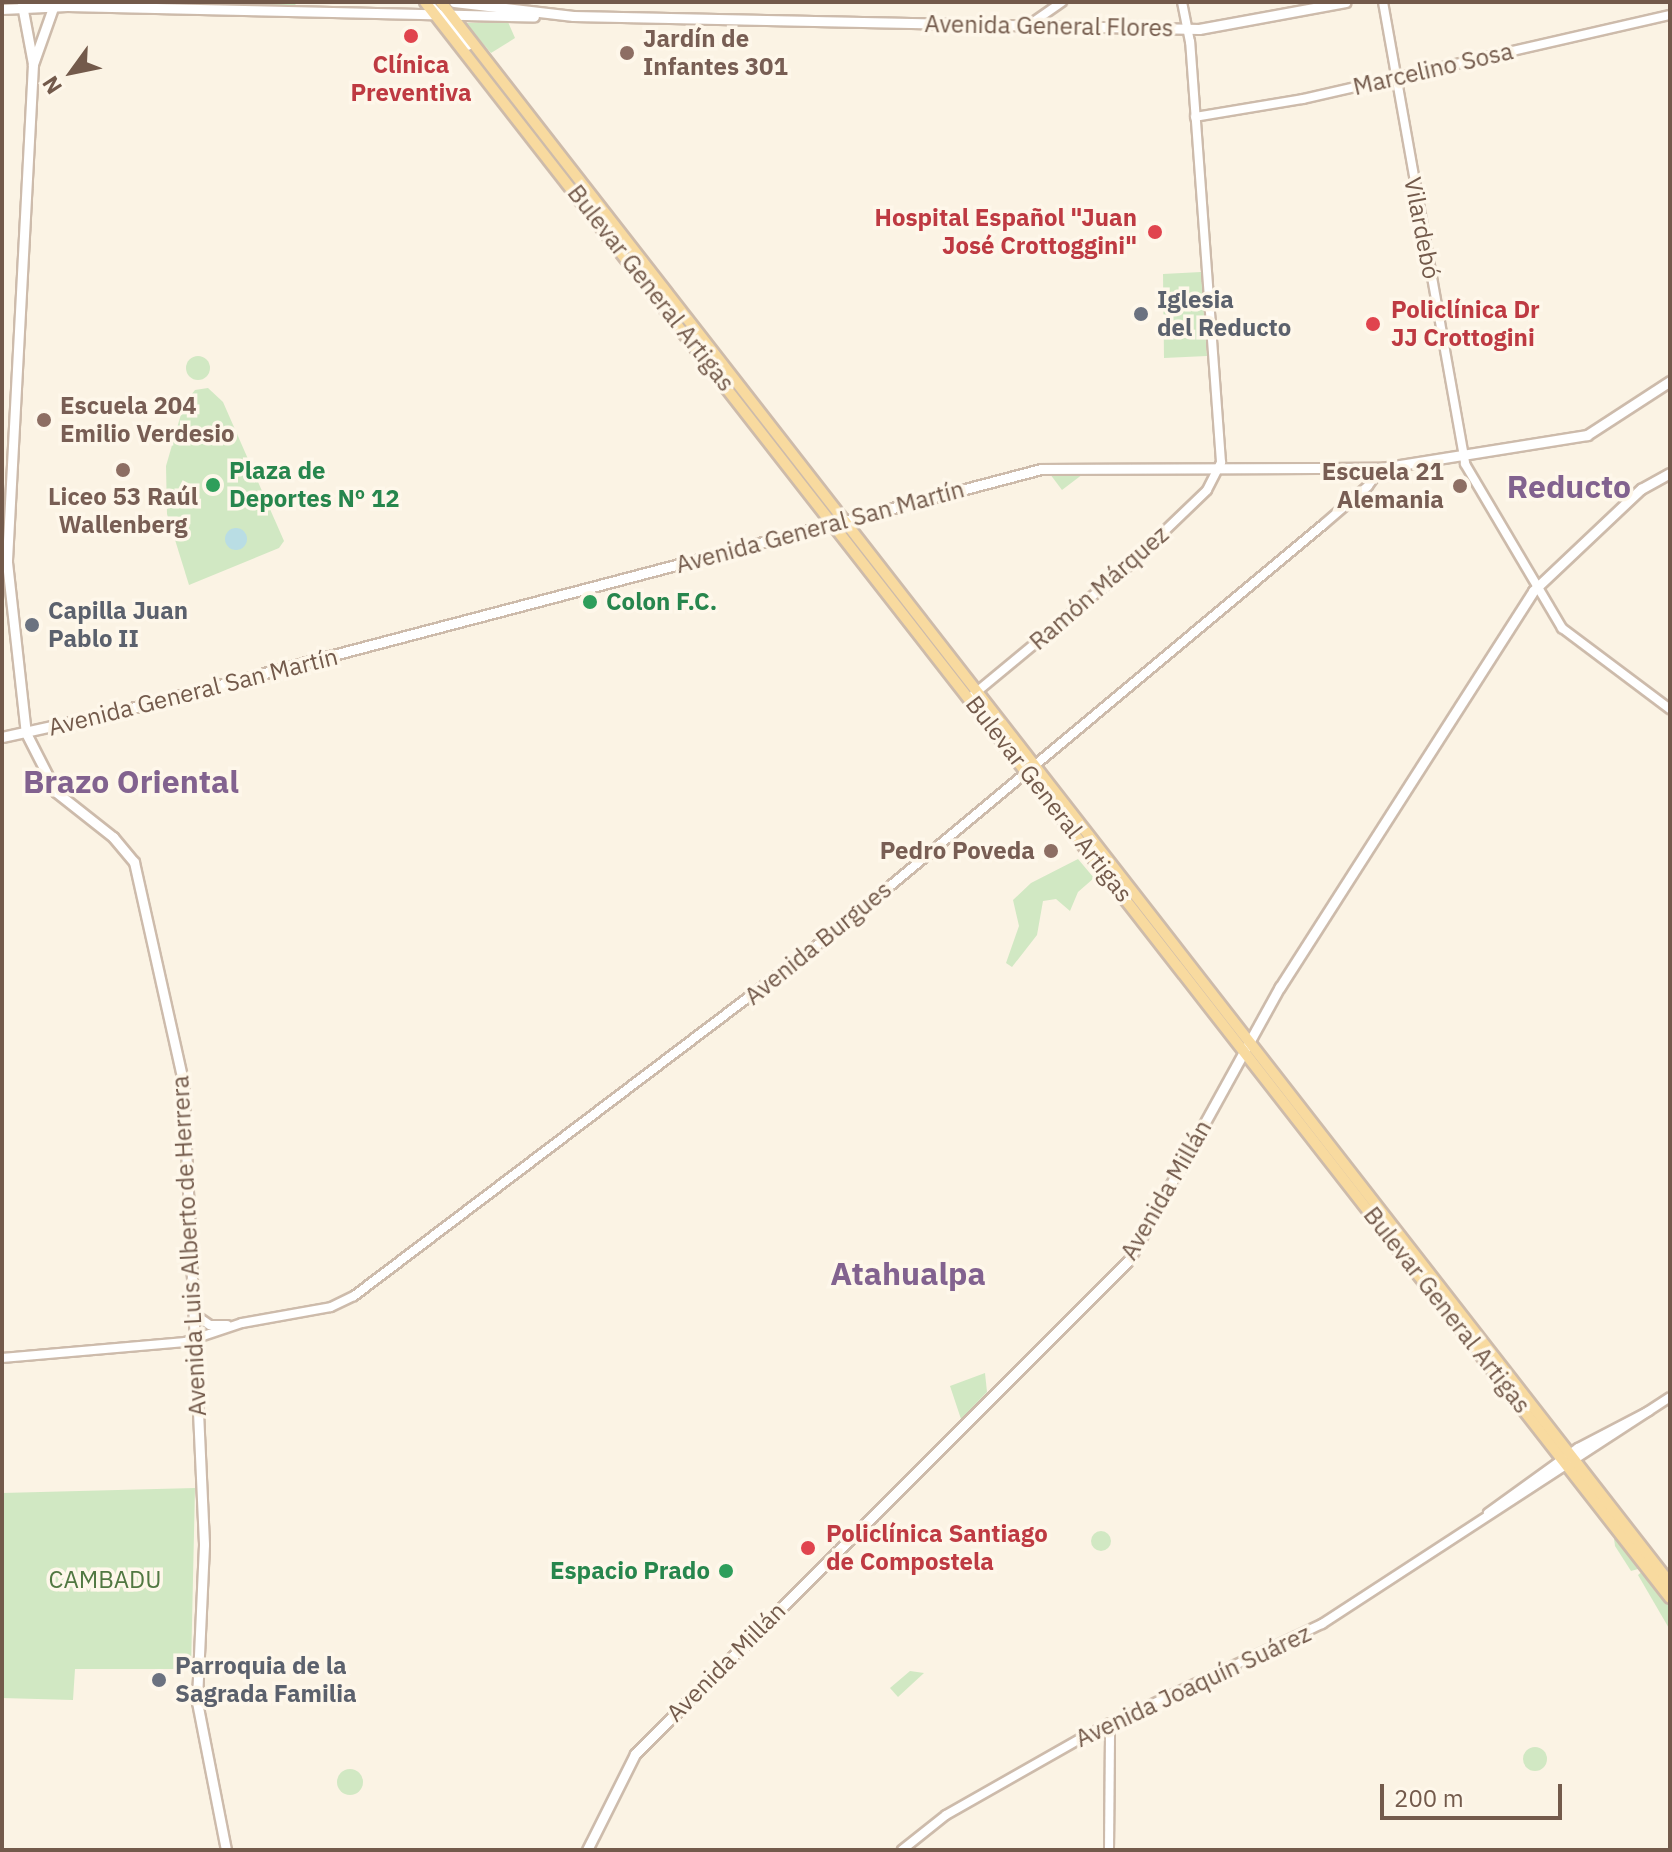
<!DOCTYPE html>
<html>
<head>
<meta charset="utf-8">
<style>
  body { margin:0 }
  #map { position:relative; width:1672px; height:1852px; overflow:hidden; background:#fbf3e4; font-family:"IBM Plex Sans",sans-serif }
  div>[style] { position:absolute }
  .green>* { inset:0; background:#d1e8c3 }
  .round { border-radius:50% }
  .water>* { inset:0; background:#b9dde4 }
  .roads { filter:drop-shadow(2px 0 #cdbbab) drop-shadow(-2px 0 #cdbbab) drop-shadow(0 2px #cdbbab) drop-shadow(0 -2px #cdbbab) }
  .tertiary>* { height:8px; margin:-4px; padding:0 4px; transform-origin:4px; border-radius:4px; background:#fff }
  .secondary>* { height:9px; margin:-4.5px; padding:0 4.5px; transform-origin:4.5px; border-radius:4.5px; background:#fff }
  .primary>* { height:10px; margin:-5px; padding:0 5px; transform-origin:5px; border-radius:5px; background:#f8da9f }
  .dots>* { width:22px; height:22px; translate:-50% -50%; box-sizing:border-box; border:4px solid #fef7ea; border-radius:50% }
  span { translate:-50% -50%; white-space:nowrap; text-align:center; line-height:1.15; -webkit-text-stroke:7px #fef7ea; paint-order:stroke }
  .street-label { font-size:24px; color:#735a4b }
  .education-label { font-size:24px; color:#785e54; font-weight:700 }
  .left { translate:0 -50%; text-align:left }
  .right { translate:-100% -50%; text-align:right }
  .health-label { font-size:24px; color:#be3a42; font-weight:700 }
  .worship-label { font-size:24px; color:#5b616d; font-weight:700 }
  .leisure-label { font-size:24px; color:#27864d; font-weight:700 }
  .park-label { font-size:24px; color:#517842 }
  .district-label { font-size:32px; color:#82628f; font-weight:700 }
  .frame { position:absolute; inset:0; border:4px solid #735a4b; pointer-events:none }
  .north { position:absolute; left:32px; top:32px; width:80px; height:80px; -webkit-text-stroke:6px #fef7ea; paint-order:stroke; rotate:237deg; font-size:22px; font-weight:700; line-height:32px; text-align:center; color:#735a4b }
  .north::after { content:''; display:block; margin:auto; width:28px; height:36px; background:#735a4b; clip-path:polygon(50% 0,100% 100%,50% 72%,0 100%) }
  .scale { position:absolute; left:1380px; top:1784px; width:182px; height:36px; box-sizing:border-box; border:4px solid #735a4b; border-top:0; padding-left:10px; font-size:24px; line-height:28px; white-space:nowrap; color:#735a4b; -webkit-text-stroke:6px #fef7ea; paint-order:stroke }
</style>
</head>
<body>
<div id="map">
  <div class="green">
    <i style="clip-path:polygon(139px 2px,297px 2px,297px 3px,294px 6px)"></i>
    <i style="clip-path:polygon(508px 22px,515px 38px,491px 53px,465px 23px)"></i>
    <i style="clip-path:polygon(1201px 272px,1207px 356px,1164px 358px,1163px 274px)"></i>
    <i class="round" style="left:186px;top:356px;width:24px;height:24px"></i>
    <i style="clip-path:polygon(208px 388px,223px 402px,284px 541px,279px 548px,189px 585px,167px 514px,166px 466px,184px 404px,195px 390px)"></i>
    <i style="clip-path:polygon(1050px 474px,1083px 474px,1062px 490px)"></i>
    <i style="clip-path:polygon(1078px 859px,1094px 878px,1078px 892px,1070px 911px,1056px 899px,1043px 901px,1037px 935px,1012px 967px,1006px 963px,1019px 926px,1013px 900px,1031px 883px)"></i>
    <i style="clip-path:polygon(985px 1373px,987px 1392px,961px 1419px,950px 1386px)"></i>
    <i style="clip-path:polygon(195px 1488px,191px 1669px,75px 1669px,73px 1700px,2px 1698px,2px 1493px)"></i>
    <i style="clip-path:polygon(1613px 1531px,1640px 1566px,1638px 1569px,1631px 1571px,1615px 1546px)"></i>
    <i class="round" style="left:1091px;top:1531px;width:20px;height:20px"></i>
    <i style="clip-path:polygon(1644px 1570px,1670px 1604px,1670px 1630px,1638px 1575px)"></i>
    <i style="clip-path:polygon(910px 1671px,924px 1673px,898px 1697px,890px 1688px)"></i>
    <i class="round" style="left:1523px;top:1747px;width:24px;height:24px"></i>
    <i class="round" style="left:337px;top:1769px;width:26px;height:26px"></i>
  </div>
  <div class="water">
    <i class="round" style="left:225px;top:528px;width:22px;height:22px"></i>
  </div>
  <div class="roads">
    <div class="tertiary">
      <i style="left:1383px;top:2px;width:469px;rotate:79.9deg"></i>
      <i style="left:1465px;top:464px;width:191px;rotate:59.4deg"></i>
      <i style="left:1562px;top:628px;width:135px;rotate:36.9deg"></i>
      <i style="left:1029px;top:25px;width:40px;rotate:-34.9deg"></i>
      <i style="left:1195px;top:117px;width:109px;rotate:-9.5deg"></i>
      <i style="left:1303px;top:99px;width:376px;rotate:-12.9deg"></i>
      <i style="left:974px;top:694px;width:195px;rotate:-39.6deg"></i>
      <i style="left:1124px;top:570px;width:115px;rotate:-43.9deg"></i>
      <i style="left:1207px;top:490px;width:31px;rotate:-63deg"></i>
      <i style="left:1221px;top:462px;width:421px;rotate:-94.2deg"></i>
      <i style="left:1190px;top:42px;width:41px;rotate:-101.3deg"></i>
      <i style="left:194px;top:1314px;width:19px;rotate:35deg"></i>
      <i style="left:210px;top:1325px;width:17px"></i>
      <i style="left:2px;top:1358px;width:184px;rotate:-5deg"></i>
      <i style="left:185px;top:1342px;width:60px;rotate:-18.4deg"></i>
      <i style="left:242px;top:1323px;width:90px;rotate:-10.2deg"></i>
      <i style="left:331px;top:1307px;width:25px;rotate:-26deg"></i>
      <i style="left:354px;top:1296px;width:611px;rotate:-37.15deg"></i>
      <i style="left:841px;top:927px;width:629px;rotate:-39.84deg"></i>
      <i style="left:1324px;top:524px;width:58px;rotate:-40.8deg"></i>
      <i style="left:1368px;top:486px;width:22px;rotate:-54deg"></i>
      <i style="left:1488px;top:1513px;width:111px;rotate:-35.8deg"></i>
      <i style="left:1578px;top:1448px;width:80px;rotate:-27.5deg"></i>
      <i style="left:902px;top:1850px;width:56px;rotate:-38.5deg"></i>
      <i style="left:946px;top:1815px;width:162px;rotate:-29.6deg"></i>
      <i style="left:1087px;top:1735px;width:260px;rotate:-25.3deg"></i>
      <i style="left:1322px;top:1624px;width:415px;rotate:-33.1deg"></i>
      <i style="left:1109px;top:1850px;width:127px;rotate:-89.5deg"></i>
    </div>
    <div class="secondary">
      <i style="left:55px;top:2px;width:66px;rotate:109.5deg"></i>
      <i style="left:33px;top:64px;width:499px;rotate:93deg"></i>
      <i style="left:7px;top:562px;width:172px;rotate:83.7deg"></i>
      <i style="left:26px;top:733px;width:66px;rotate:63deg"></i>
      <i style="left:56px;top:792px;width:73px;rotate:38.3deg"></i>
      <i style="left:113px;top:837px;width:33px;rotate:50deg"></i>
      <i style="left:134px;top:862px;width:224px;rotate:77.4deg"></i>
      <i style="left:183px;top:1081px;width:464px;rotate:87.4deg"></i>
      <i style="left:204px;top:1545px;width:157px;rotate:92.6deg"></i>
      <i style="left:197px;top:1702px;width:151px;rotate:78.9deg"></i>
      <i style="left:427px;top:2px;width:59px;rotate:46.4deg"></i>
      <i style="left:454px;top:2px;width:120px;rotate:6.7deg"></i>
      <i style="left:573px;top:16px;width:626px;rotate:1.19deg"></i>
      <i style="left:1199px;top:29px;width:149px;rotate:-10.4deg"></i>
      <i style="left:22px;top:5px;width:60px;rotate:79.4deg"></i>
      <i style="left:2px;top:9px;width:65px;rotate:-2.6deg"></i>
      <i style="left:67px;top:6px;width:467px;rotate:1.3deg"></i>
      <i style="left:2px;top:737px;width:121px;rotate:-12.4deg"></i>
      <i style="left:120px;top:711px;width:952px;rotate:-14.72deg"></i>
      <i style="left:1041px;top:469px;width:340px;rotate:-0.2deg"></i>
      <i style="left:1381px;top:468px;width:209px;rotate:-9.1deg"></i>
      <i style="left:1587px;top:435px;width:99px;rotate:-33deg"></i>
      <i style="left:587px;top:1850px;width:107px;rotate:-63.4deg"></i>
      <i style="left:635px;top:1754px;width:699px;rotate:-45deg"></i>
      <i style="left:1129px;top:1260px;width:312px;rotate:-61.1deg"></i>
      <i style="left:1280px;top:987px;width:470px;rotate:-57.4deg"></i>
      <i style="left:1533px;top:591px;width:149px;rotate:-43.4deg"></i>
      <i style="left:1641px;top:489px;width:33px;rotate:-29deg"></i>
    </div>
    <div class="primary">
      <i style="left:425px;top:2px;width:2024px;rotate:52.04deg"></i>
      <i style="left:441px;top:2px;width:2002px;rotate:52.14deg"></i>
    </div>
  </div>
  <div class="dots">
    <i style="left:411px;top:36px;background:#e0444e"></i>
    <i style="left:627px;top:53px;background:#8d6e63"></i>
    <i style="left:1155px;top:232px;background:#e0444e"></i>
    <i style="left:1141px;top:314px;background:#6b7280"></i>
    <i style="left:1373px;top:324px;background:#e0444e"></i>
    <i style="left:44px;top:420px;background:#8d6e63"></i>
    <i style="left:123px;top:470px;background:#8d6e63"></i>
    <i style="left:213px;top:485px;background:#2e9e5b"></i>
    <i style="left:1460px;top:486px;background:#8d6e63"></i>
    <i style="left:590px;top:602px;background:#2e9e5b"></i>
    <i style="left:32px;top:625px;background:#6b7280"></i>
    <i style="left:1051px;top:851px;background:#8d6e63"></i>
    <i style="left:808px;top:1548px;background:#e0444e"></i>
    <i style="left:726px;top:1571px;background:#2e9e5b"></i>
    <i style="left:159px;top:1680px;background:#6b7280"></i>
  </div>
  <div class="street-label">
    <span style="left:1049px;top:26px;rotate:1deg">Avenida General Flores</span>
    <span style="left:1433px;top:69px;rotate:-13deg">Marcelino Sosa</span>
    <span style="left:1422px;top:228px;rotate:79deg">Vilardebó</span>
    <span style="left:651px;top:288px;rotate:52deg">Bulevar General Artigas</span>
    <span style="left:820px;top:527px;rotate:-15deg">Avenida General San Martín</span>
    <span style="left:1099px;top:588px;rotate:-41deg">Ramón Márquez</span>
    <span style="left:193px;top:692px;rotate:-14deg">Avenida General San Martín</span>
    <span style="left:1049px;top:799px;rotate:52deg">Bulevar General Artigas</span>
    <span style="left:818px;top:943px;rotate:-39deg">Avenida Burgues</span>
    <span style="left:1166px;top:1190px;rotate:-60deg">Avenida Millán</span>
    <span style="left:189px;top:1246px;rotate:-93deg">Avenida Luis Alberto de Herrera</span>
    <span style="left:1447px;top:1310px;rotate:52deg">Bulevar General Artigas</span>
    <span style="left:726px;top:1662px;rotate:-45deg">Avenida Millán</span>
    <span style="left:1193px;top:1686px;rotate:-25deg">Avenida Joaquín Suárez</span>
  </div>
  <div class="education-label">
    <span class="left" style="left:643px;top:53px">Jardín de<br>Infantes 301</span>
    <span class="left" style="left:60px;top:420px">Escuela 204<br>Emilio Verdesio</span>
    <span class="right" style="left:1444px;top:486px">Escuela 21<br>Alemania</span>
    <span style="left:123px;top:511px">Liceo 53 Raúl<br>Wallenberg</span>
    <span class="right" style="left:1035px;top:851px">Pedro Poveda</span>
  </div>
  <div class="health-label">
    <span style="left:411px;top:79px">Clínica<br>Preventiva</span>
    <span class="right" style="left:1137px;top:232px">Hospital Español "Juan<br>José Crottoggini"</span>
    <span class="left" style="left:1391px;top:324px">Policlínica Dr<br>JJ Crottogini</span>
    <span class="left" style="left:826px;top:1548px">Policlínica Santiago<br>de Compostela</span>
  </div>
  <div class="worship-label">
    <span class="left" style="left:1157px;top:314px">Iglesia<br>del Reducto</span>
    <span class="left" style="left:48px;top:625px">Capilla Juan<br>Pablo II</span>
    <span class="left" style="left:175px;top:1680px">Parroquia de la<br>Sagrada Familia</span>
  </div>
  <div class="leisure-label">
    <span class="left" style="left:229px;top:485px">Plaza de<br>Deportes Nº 12</span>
    <span class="left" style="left:606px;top:602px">Colon F.C.</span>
    <span class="right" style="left:710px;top:1571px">Espacio Prado</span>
  </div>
  <div class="park-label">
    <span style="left:105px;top:1580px">CAMBADU</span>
  </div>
  <div class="district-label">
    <span style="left:1569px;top:486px">Reducto</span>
    <span style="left:131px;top:781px">Brazo Oriental</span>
    <span style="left:908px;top:1273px">Atahualpa</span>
  </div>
  <div class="frame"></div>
  <div class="north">N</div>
  <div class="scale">200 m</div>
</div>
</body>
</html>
